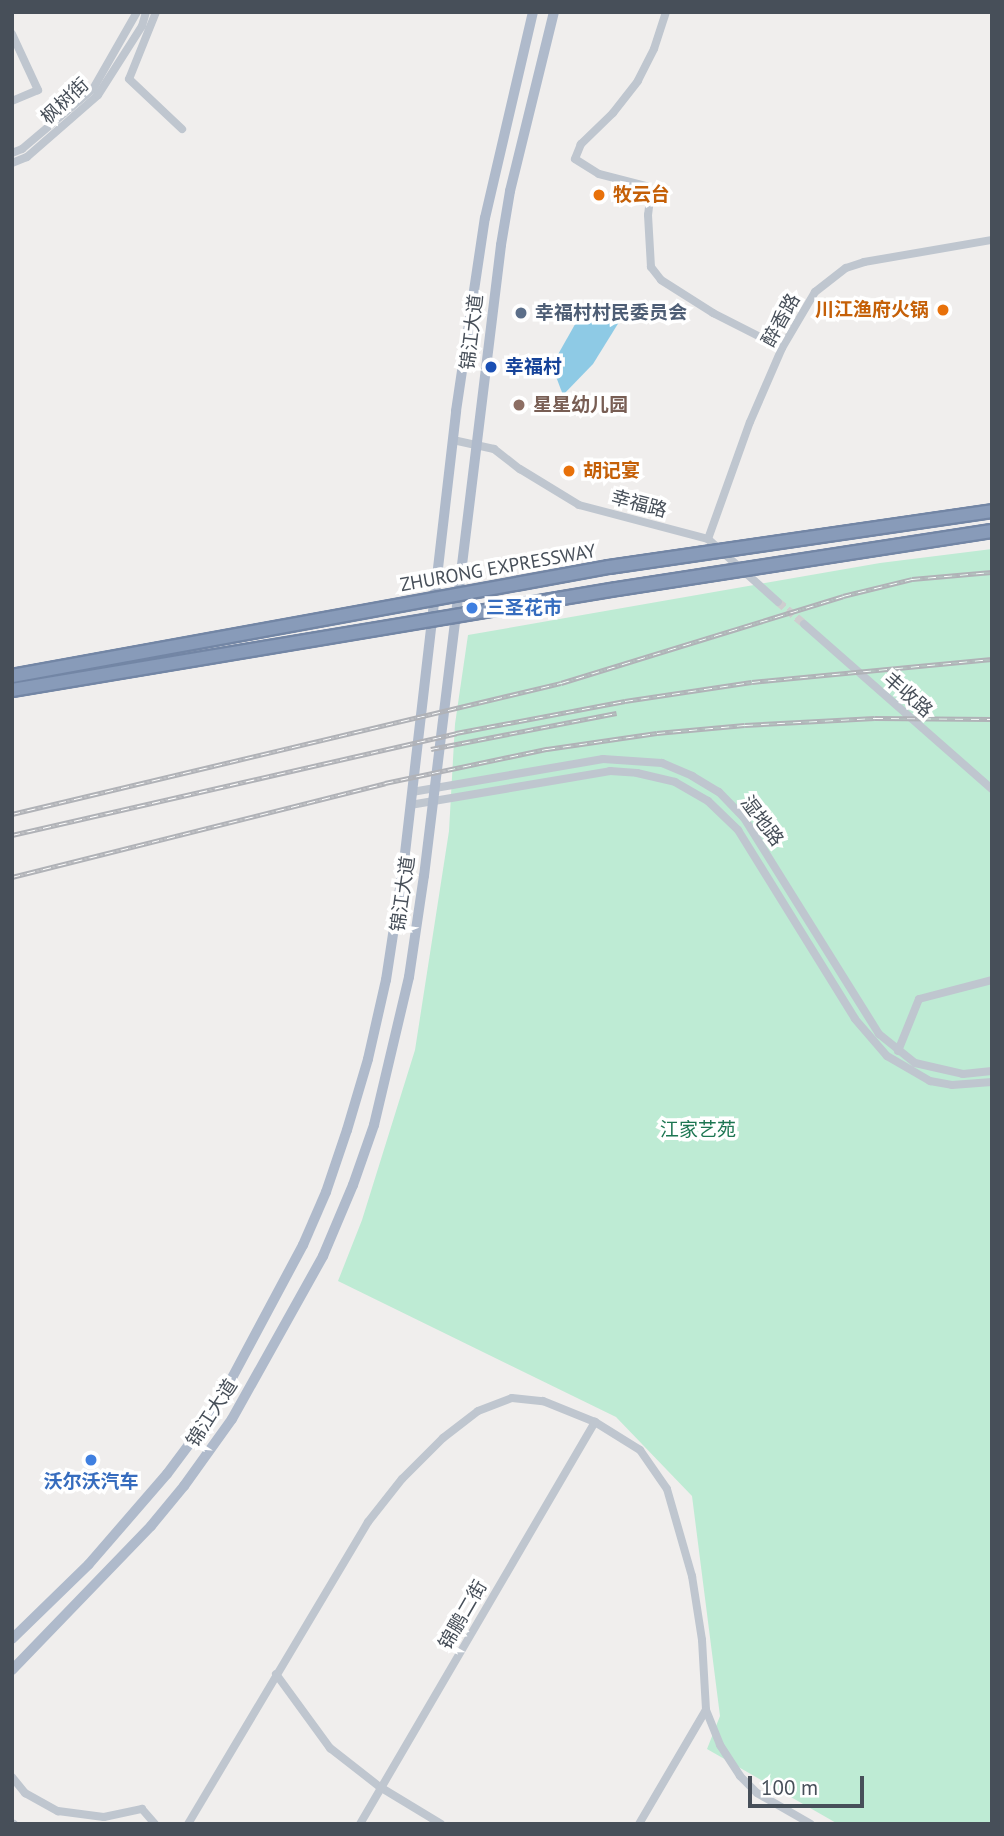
<!DOCTYPE html>
<html>
<head>
<meta charset="utf-8">
<style>
  body { margin:0 }
  #map { position:relative; width:1004px; height:1836px; overflow:hidden; background:#f0eeed; font-family:"PT Sans","Noto Sans SC",sans-serif }
  div>[style] { position:absolute }
  .green>* { inset:0; background:#beebd4 }
  .water>* { inset:0; background:#8ecae5 }
  .minor-tunnel>* { height:8px; margin-top:-4px; transform-origin:0; background:repeating-linear-gradient(90deg,#cececf 0 8px,transparent 0 12px) }
  .minor>* { height:8px; margin:-4px; padding:0 4px; transform-origin:4px; border-radius:4px; background:#bfc6cf }
  .major>* { height:10px; margin:-5px; padding:0 5px; transform-origin:5px; border-radius:5px; background:#afbacb }
  .rail>* { height:5px; margin-top:-2.5px; transform-origin:0; background:repeating-linear-gradient(90deg,#fff 0 8px,#b0b2b7 0 16px); box-sizing:border-box; border-block:2px solid #b0b2b7 }
  .bridges { filter:drop-shadow(2px 0 #7386a5) drop-shadow(-2px 0 #7386a5) drop-shadow(0 2px #7386a5) drop-shadow(0 -2px #7386a5) }
  .highway-bridge>* { height:12px; margin:-6px; padding:0 6px; transform-origin:6px; border-radius:6px; background:#889bb9 }
  .dots>* { width:19px; height:19px; translate:-50% -50%; box-sizing:border-box; border:4px solid #fff; border-radius:50% }
  span { translate:-50% -50%; white-space:nowrap; text-align:center; line-height:1.15; -webkit-text-stroke:7px #fff; paint-order:stroke }
  .street-label { font-size:19px; color:#474f59 }
  .food-label { font-size:19px; color:#c56008; font-weight:700 }
  .left { translate:0 -50%; text-align:left }
  .right { translate:-100% -50%; text-align:right }
  .service-label { font-size:19px; color:#4e5e75; font-weight:700 }
  .transit-label { font-size:19px; color:#164399; font-weight:700 }
  .education-label { font-size:19px; color:#785e54; font-weight:700 }
  .shop-label { font-size:19px; color:#366cbe; font-weight:700 }
  .park-label { font-size:19px; color:#1d7652 }
  .frame { position:absolute; inset:0; border:14px solid #474f59; pointer-events:none }
  .scale { position:absolute; left:748px; top:1776px; width:116px; height:32px; box-sizing:border-box; border:4px solid #474f59; border-top:0; padding-left:9px; font-size:21px; line-height:24px; white-space:nowrap; color:#474f59; -webkit-text-stroke:5px #fff; paint-order:stroke }
</style>
</head>
<body>
<div id="map">
  <div class="green">
    <i style="clip-path:polygon(992px 549px,992px 1824px,838px 1824px,707px 1749px,720px 1716px,692px 1496px,616px 1417px,338px 1281px,362px 1220px,415px 1050px,449px 831px,455px 724px,468px 635px,880px 563px)"></i>
  </div>
  <div class="water">
    <i style="clip-path:polygon(598px 308px,624px 314px,593px 364px,563px 395px,555px 374px,556px 358px,578px 319px)"></i>
  </div>
  <div class="minor-tunnel">
    <i style="left:778px;top:602px;width:34px;rotate:40deg"></i>
  </div>
  <div class="minor">
    <i style="left:156px;top:12px;width:72px;rotate:111.9deg"></i>
    <i style="left:129px;top:79px;width:73px;rotate:43.3deg"></i>
    <i style="left:666px;top:12px;width:39px;rotate:108deg"></i>
    <i style="left:654px;top:49px;width:36px;rotate:117deg"></i>
    <i style="left:638px;top:81px;width:41px;rotate:128deg"></i>
    <i style="left:613px;top:113px;width:45px;rotate:135.9deg"></i>
    <i style="left:581px;top:144px;width:16px;rotate:112deg"></i>
    <i style="left:575px;top:159px;width:28px;rotate:32deg"></i>
    <i style="left:599px;top:174px;width:49px;rotate:14.3deg"></i>
    <i style="left:646px;top:186px;width:14px;rotate:73deg"></i>
    <i style="left:650px;top:199px;width:16px;rotate:97deg"></i>
    <i style="left:648px;top:215px;width:52px;rotate:86.7deg"></i>
    <i style="left:651px;top:267px;width:16px;rotate:52deg"></i>
    <i style="left:661px;top:280px;width:62px;rotate:32.4deg"></i>
    <i style="left:713px;top:313px;width:77px;rotate:26.9deg"></i>
    <i style="left:12px;top:34px;width:62px;rotate:65.1deg"></i>
    <i style="left:38px;top:90px;width:28px;rotate:157deg"></i>
    <i style="left:12px;top:153px;width:11px;rotate:-22deg"></i>
    <i style="left:22px;top:149px;width:93px;rotate:-40.2deg"></i>
    <i style="left:93px;top:89px;width:89px;rotate:-60.3deg"></i>
    <i style="left:12px;top:163px;width:16px;rotate:-22deg"></i>
    <i style="left:27px;top:157px;width:94px;rotate:-41.1deg"></i>
    <i style="left:98px;top:95px;width:82px;rotate:-57.5deg"></i>
    <i style="left:142px;top:26px;width:15px;rotate:-74deg"></i>
    <i style="left:453px;top:440px;width:42px;rotate:12.4deg"></i>
    <i style="left:494px;top:449px;width:33px;rotate:38deg"></i>
    <i style="left:520px;top:469px;width:69px;rotate:31.4deg"></i>
    <i style="left:579px;top:505px;width:133px;rotate:14.8deg"></i>
    <i style="left:708px;top:539px;width:94px;rotate:42deg"></i>
    <i style="left:708px;top:539px;width:124px;rotate:-70.3deg"></i>
    <i style="left:750px;top:422px;width:81px;rotate:-66.6deg"></i>
    <i style="left:782px;top:348px;width:65px;rotate:-59.5deg"></i>
    <i style="left:815px;top:292px;width:39px;rotate:-38deg"></i>
    <i style="left:846px;top:268px;width:19px;rotate:-18deg"></i>
    <i style="left:864px;top:262px;width:130px;rotate:-9.8deg"></i>
    <i style="left:804px;top:624px;width:250px;rotate:41.3deg"></i>
    <i style="left:412px;top:792px;width:194px;rotate:-9.8deg"></i>
    <i style="left:603px;top:759px;width:59px;rotate:3.9deg"></i>
    <i style="left:662px;top:763px;width:33px;rotate:23deg"></i>
    <i style="left:692px;top:776px;width:31px;rotate:31deg"></i>
    <i style="left:719px;top:792px;width:36px;rotate:46deg"></i>
    <i style="left:744px;top:818px;width:255px;rotate:58deg"></i>
    <i style="left:879px;top:1034px;width:46px;rotate:38.9deg"></i>
    <i style="left:915px;top:1063px;width:49px;rotate:12.9deg"></i>
    <i style="left:963px;top:1074px;width:29px;rotate:-6deg"></i>
    <i style="left:410px;top:805px;width:203px;rotate:-9.6deg"></i>
    <i style="left:610px;top:771px;width:27px;rotate:4deg"></i>
    <i style="left:637px;top:773px;width:39px;rotate:13deg"></i>
    <i style="left:675px;top:782px;width:38px;rotate:30deg"></i>
    <i style="left:708px;top:801px;width:42px;rotate:44deg"></i>
    <i style="left:738px;top:830px;width:222px;rotate:58.2deg"></i>
    <i style="left:855px;top:1019px;width:49px;rotate:49.1deg"></i>
    <i style="left:887px;top:1056px;width:50px;rotate:30.2deg"></i>
    <i style="left:930px;top:1081px;width:22px;rotate:10deg"></i>
    <i style="left:952px;top:1085px;width:40px;rotate:-4.3deg"></i>
    <i style="left:898px;top:1051px;width:56px;rotate:-68deg"></i>
    <i style="left:919px;top:999px;width:75px;rotate:-14.6deg"></i>
    <i style="left:276px;top:1674px;width:92px;rotate:53.9deg"></i>
    <i style="left:330px;top:1748px;width:63px;rotate:38deg"></i>
    <i style="left:380px;top:1787px;width:71px;rotate:31.2deg"></i>
    <i style="left:12px;top:1777px;width:21px;rotate:51deg"></i>
    <i style="left:25px;top:1793px;width:38px;rotate:29deg"></i>
    <i style="left:58px;top:1811px;width:46px;rotate:7.4deg"></i>
    <i style="left:104px;top:1817px;width:39px;rotate:-12deg"></i>
    <i style="left:142px;top:1809px;width:20px;rotate:49deg"></i>
    <i style="left:12px;top:1823px;width:2px;rotate:27deg"></i>
    <i style="left:188px;top:1824px;width:352px;rotate:-59.2deg"></i>
    <i style="left:368px;top:1522px;width:55px;rotate:-51.7deg"></i>
    <i style="left:402px;top:1479px;width:58px;rotate:-45deg"></i>
    <i style="left:443px;top:1438px;width:44px;rotate:-37.6deg"></i>
    <i style="left:478px;top:1411px;width:36px;rotate:-21deg"></i>
    <i style="left:512px;top:1398px;width:31px;rotate:6deg"></i>
    <i style="left:543px;top:1401px;width:56px;rotate:22deg"></i>
    <i style="left:595px;top:1422px;width:53px;rotate:31.9deg"></i>
    <i style="left:640px;top:1450px;width:47px;rotate:55.3deg"></i>
    <i style="left:667px;top:1489px;width:91px;rotate:74deg"></i>
    <i style="left:692px;top:1576px;width:65px;rotate:81.1deg"></i>
    <i style="left:702px;top:1640px;width:70px;rotate:86.7deg"></i>
    <i style="left:706px;top:1710px;width:38px;rotate:68deg"></i>
    <i style="left:720px;top:1745px;width:37px;rotate:57deg"></i>
    <i style="left:740px;top:1776px;width:24px;rotate:45deg"></i>
    <i style="left:757px;top:1793px;width:62px;rotate:29.9deg"></i>
    <i style="left:360px;top:1824px;width:466px;rotate:-59.7deg"></i>
    <i style="left:639px;top:1824px;width:132px;rotate:-59.6deg"></i>
  </div>
  <div class="major">
    <i style="left:12px;top:1639px;width:107px;rotate:-44.2deg"></i>
    <i style="left:89px;top:1564px;width:119px;rotate:-49.1deg"></i>
    <i style="left:167px;top:1474px;width:59px;rotate:-53.3deg"></i>
    <i style="left:202px;top:1427px;width:43px;rotate:-57.4deg"></i>
    <i style="left:225px;top:1391px;width:166px;rotate:-61.9deg"></i>
    <i style="left:303px;top:1245px;width:58px;rotate:-66.5deg"></i>
    <i style="left:326px;top:1192px;width:65px;rotate:-71.3deg"></i>
    <i style="left:347px;top:1130px;width:74px;rotate:-73.5deg"></i>
    <i style="left:368px;top:1059px;width:81px;rotate:-77.2deg"></i>
    <i style="left:386px;top:980px;width:119px;rotate:-81.3deg"></i>
    <i style="left:404px;top:862px;width:454px;rotate:-83.4deg"></i>
    <i style="left:456px;top:411px;width:195px;rotate:-81.5deg"></i>
    <i style="left:485px;top:218px;width:212px;rotate:-76.9deg"></i>
    <i style="left:12px;top:1670px;width:200px;rotate:-46deg"></i>
    <i style="left:151px;top:1526px;width:52px;rotate:-50.5deg"></i>
    <i style="left:184px;top:1486px;width:82px;rotate:-54.4deg"></i>
    <i style="left:232px;top:1419px;width:187px;rotate:-60.8deg"></i>
    <i style="left:323px;top:1256px;width:77px;rotate:-67.1deg"></i>
    <i style="left:353px;top:1185px;width:64px;rotate:-70.7deg"></i>
    <i style="left:374px;top:1125px;width:152px;rotate:-76.7deg"></i>
    <i style="left:409px;top:977px;width:102px;rotate:-81.6deg"></i>
    <i style="left:424px;top:876px;width:636px;rotate:-83.04deg"></i>
    <i style="left:501px;top:245px;width:55px;rotate:-80.5deg"></i>
    <i style="left:510px;top:191px;width:184px;rotate:-76.2deg"></i>
  </div>
  <div class="rail">
    <i style="left:431px;top:749px;width:189px;rotate:-11deg"></i>
    <i style="left:12px;top:814px;width:564px;rotate:-13.42deg"></i>
    <i style="left:561px;top:683px;width:295px;rotate:-17.1deg"></i>
    <i style="left:843px;top:596px;width:71px;rotate:-13.8deg"></i>
    <i style="left:912px;top:579px;width:80px;rotate:-5deg"></i>
    <i style="left:12px;top:835px;width:456px;rotate:-12.9deg"></i>
    <i style="left:456px;top:733px;width:172px;rotate:-10.7deg"></i>
    <i style="left:625px;top:701px;width:128px;rotate:-8.5deg"></i>
    <i style="left:752px;top:682px;width:241px;rotate:-5.5deg"></i>
    <i style="left:12px;top:877px;width:385px;rotate:-14.1deg"></i>
    <i style="left:385px;top:783px;width:166px;rotate:-11.9deg"></i>
    <i style="left:547px;top:749px;width:111px;rotate:-8.3deg"></i>
    <i style="left:657px;top:733px;width:88px;rotate:-5.2deg"></i>
    <i style="left:745px;top:725px;width:130px;rotate:-3.1deg"></i>
    <i style="left:875px;top:718px;width:117px;rotate:0.5deg"></i>
  </div>
  <div class="bridges">
    <div class="highway-bridge">
      <i style="left:12px;top:676px;width:607px;rotate:-10.35deg"></i>
      <i style="left:609px;top:567px;width:387px;rotate:-8.3deg"></i>
      <i style="left:12px;top:690px;width:613px;rotate:-9.48deg"></i>
      <i style="left:617px;top:589px;width:379px;rotate:-8.8deg"></i>
    </div>
  </div>
  <div class="dots">
    <i style="left:599px;top:195px;background:#e8710a"></i>
    <i style="left:943px;top:310px;background:#e8710a"></i>
    <i style="left:521px;top:313px;background:#5c6f8a"></i>
    <i style="left:491px;top:367px;background:#1a4fb4"></i>
    <i style="left:519px;top:405px;background:#8d6e63"></i>
    <i style="left:569px;top:471px;background:#e8710a"></i>
    <i style="left:472px;top:608px;background:#3f7fe0"></i>
    <i style="left:91px;top:1460px;background:#3f7fe0"></i>
  </div>
  <div class="street-label">
    <span style="left:65px;top:101px;rotate:-43deg">枫树街</span>
    <span style="left:781px;top:320px;rotate:-61deg">醉香路</span>
    <span style="left:472px;top:332px;rotate:-83deg">锦江大道</span>
    <span style="left:639px;top:504px;rotate:15deg">幸福路</span>
    <span style="left:498px;top:568px;rotate:-10deg">ZHURONG EXPRESSWAY</span>
    <span style="left:908px;top:695px;rotate:41deg">丰收路</span>
    <span style="left:762px;top:821px;rotate:53deg">湿地路</span>
    <span style="left:403px;top:894px;rotate:-82deg">锦江大道</span>
    <span style="left:212px;top:1413px;rotate:-57deg">锦江大道</span>
    <span style="left:463px;top:1615px;rotate:-60deg">锦鹏二街</span>
  </div>
  <div class="food-label">
    <span class="left" style="left:613px;top:195px">牧云台</span>
    <span class="right" style="left:929px;top:310px">川江渔府火锅</span>
    <span class="left" style="left:583px;top:471px">胡记宴</span>
  </div>
  <div class="service-label">
    <span class="left" style="left:535px;top:313px">幸福村村民委员会</span>
  </div>
  <div class="transit-label">
    <span class="left" style="left:505px;top:367px">幸福村</span>
  </div>
  <div class="education-label">
    <span class="left" style="left:533px;top:405px">星星幼儿园</span>
  </div>
  <div class="shop-label">
    <span class="left" style="left:486px;top:608px">三圣花市</span>
    <span style="left:91px;top:1482px">沃尔沃汽车</span>
  </div>
  <div class="park-label">
    <span style="left:698px;top:1130px">江家艺苑</span>
  </div>
  <div class="frame"></div>
  <div class="scale">100 m</div>
</div>
</body>
</html>
